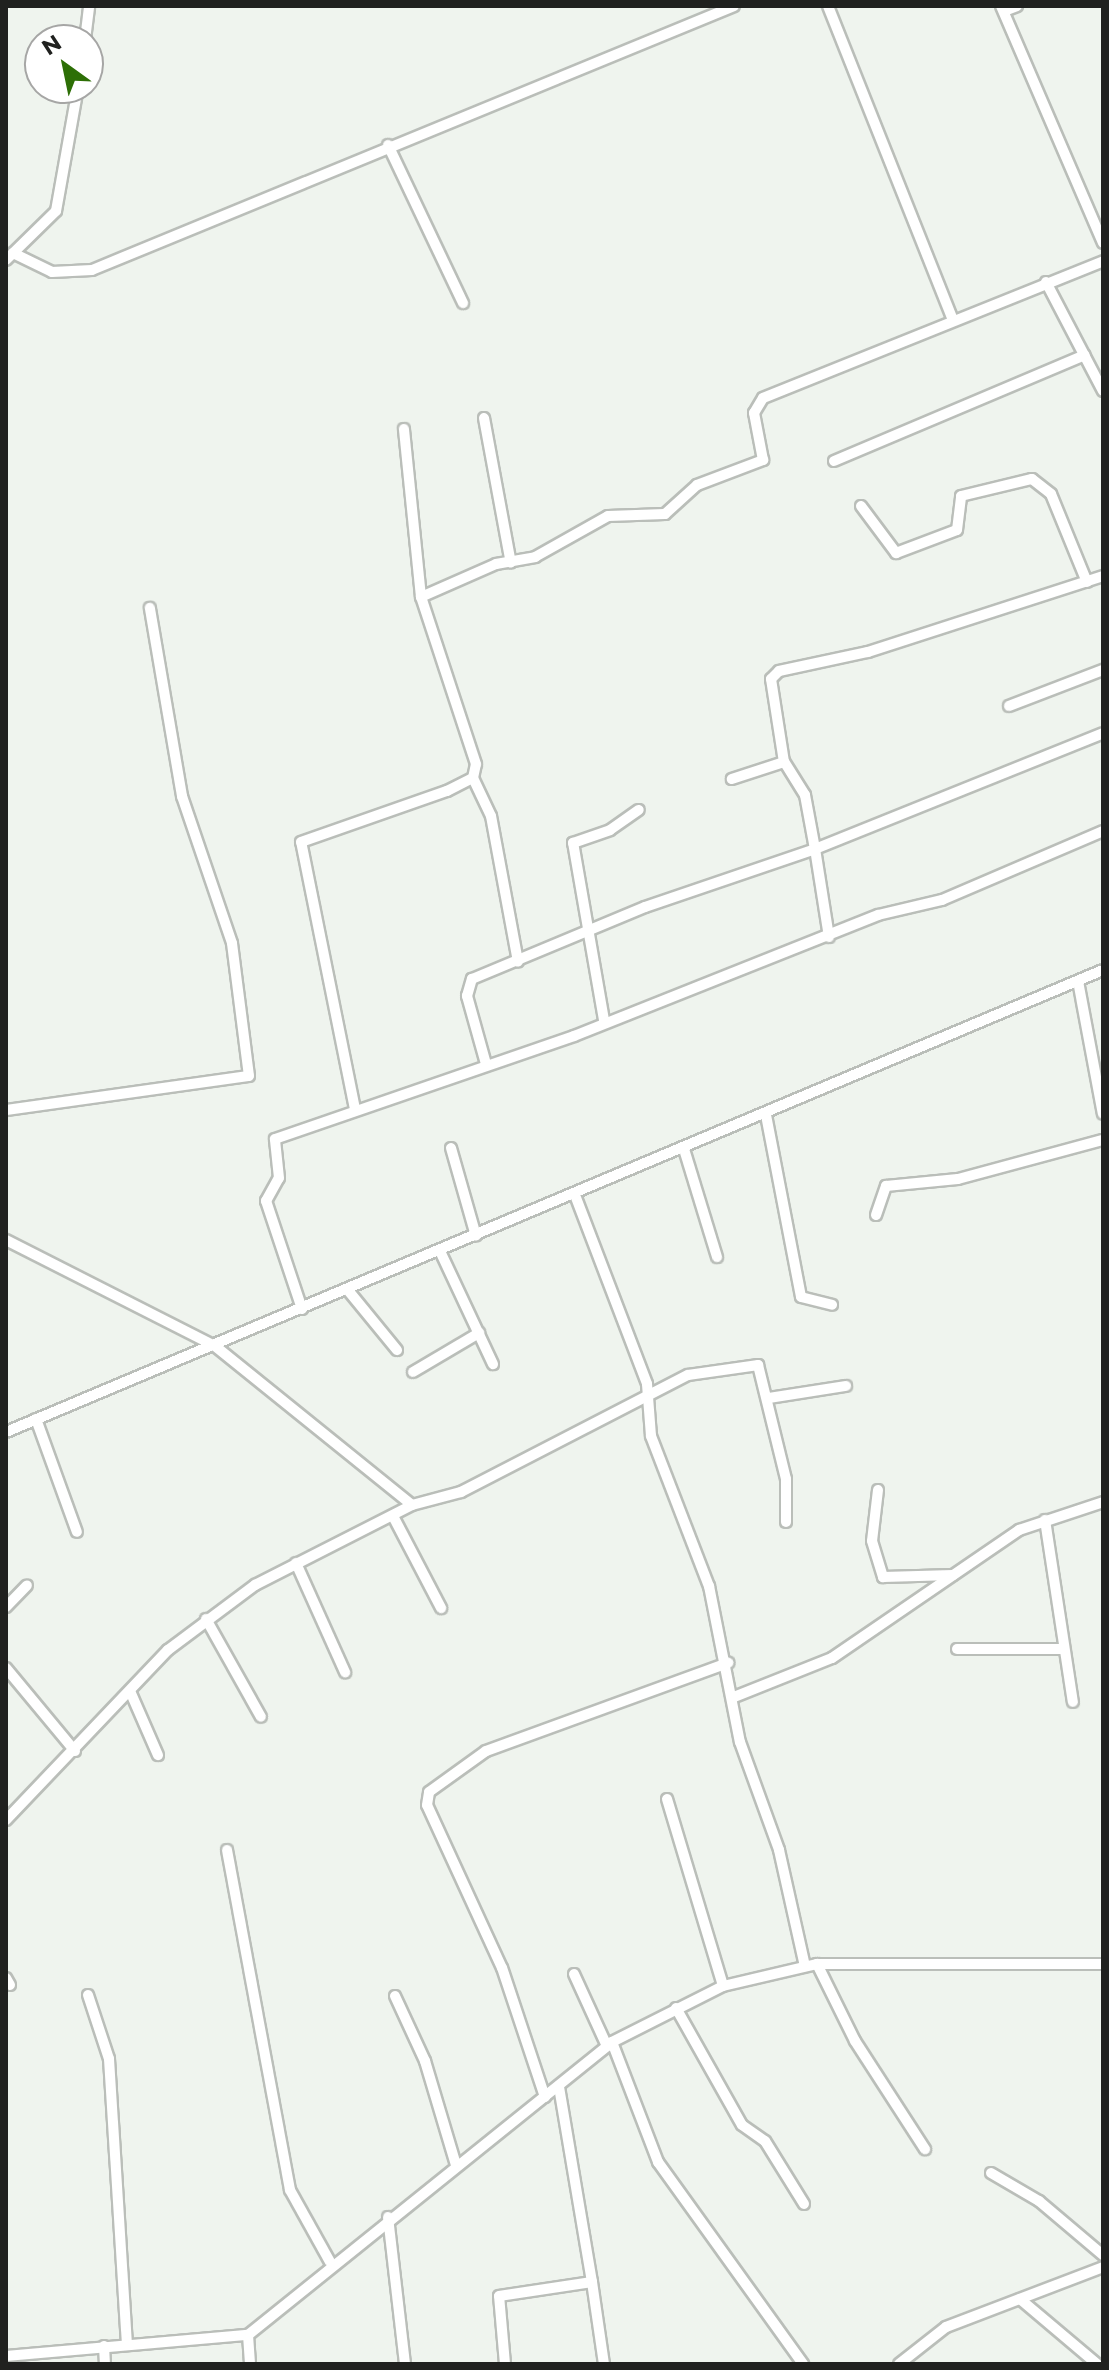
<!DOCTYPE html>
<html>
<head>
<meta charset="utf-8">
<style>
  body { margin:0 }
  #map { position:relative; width:1109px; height:2370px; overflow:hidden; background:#eff4ee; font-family:Montserrat,sans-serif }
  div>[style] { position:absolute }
  .roads { filter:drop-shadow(2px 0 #babeb9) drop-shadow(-2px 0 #babeb9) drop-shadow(0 2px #babeb9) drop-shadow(0 -2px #babeb9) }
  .minor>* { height:10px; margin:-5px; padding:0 5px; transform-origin:5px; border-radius:5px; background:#fff }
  span { translate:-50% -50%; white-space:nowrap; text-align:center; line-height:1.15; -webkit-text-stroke:6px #fff; paint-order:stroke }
  .frame { position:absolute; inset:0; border:8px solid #20211f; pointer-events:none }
  .north { position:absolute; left:24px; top:24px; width:80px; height:80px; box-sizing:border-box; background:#fff; border:2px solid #a6a6a5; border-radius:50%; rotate:327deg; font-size:22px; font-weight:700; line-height:32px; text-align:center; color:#20211f }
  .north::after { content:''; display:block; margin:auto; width:28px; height:36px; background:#2d6f06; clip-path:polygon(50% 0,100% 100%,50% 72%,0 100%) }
</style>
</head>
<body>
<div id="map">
  <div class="roads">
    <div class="minor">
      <i style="left:828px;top:6px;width:336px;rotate:68.3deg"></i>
      <i style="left:1001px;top:6px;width:258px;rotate:66.7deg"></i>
      <i style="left:1004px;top:11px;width:14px;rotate:-21deg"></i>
      <i style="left:85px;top:40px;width:34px;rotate:-83deg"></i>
      <i style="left:388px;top:145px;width:175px;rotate:64.6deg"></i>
      <i style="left:13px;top:253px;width:43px;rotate:26deg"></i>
      <i style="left:52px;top:272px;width:40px;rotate:-2.9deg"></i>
      <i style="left:92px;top:270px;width:694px;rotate:-22.35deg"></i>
      <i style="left:6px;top:260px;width:70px;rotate:-44.4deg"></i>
      <i style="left:56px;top:211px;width:125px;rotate:-79.9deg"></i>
      <i style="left:1046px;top:282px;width:123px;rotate:62.4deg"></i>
      <i style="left:484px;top:418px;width:147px;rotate:79.5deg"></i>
      <i style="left:834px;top:461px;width:272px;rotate:-22.9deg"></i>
      <i style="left:861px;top:506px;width:59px;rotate:53.3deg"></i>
      <i style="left:896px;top:553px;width:65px;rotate:-20.7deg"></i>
      <i style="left:957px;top:530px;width:34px;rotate:-83deg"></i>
      <i style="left:961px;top:496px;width:73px;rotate:-13.5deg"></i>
      <i style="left:1032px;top:479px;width:24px;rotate:38deg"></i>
      <i style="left:1051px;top:494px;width:95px;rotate:67.8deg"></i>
      <i style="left:421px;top:597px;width:82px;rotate:-23.7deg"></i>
      <i style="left:496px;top:564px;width:40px;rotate:-10deg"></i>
      <i style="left:535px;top:557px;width:84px;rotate:-29.3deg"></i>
      <i style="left:608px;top:516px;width:57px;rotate:-2deg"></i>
      <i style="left:665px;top:514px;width:43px;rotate:-42.2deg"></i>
      <i style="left:697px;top:485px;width:71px;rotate:-20.7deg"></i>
      <i style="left:763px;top:460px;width:48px;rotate:-100.8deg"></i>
      <i style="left:754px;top:413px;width:17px;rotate:-59deg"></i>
      <i style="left:763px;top:398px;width:367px;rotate:-21.9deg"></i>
      <i style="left:1009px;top:706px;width:101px;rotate:-21deg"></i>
      <i style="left:784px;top:762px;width:84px;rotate:-98.9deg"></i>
      <i style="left:771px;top:679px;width:11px;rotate:-45deg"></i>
      <i style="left:779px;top:671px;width:91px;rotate:-12.1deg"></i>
      <i style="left:868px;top:652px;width:247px;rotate:-17.9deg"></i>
      <i style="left:473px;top:778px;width:42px;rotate:64.7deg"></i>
      <i style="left:491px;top:816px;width:148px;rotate:79.5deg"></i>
      <i style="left:829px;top:937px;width:89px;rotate:-99deg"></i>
      <i style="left:815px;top:849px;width:310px;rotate:-21.9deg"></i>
      <i style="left:1078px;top:981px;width:135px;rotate:79.4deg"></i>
      <i style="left:604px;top:1020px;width:180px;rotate:-99.9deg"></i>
      <i style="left:573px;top:843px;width:39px;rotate:-19deg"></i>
      <i style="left:610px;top:830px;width:35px;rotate:-35deg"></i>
      <i style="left:486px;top:1064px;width:71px;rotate:-105.6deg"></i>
      <i style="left:467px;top:996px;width:18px;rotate:-74deg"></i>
      <i style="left:472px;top:979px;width:187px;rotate:-22.6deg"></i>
      <i style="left:645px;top:907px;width:180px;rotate:-18.8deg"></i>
      <i style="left:815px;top:849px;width:55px;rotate:-100.5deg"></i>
      <i style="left:805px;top:795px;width:39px;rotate:-122deg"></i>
      <i style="left:784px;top:762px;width:55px;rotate:161.9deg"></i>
      <i style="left:355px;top:1109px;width:272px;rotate:-101.4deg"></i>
      <i style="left:301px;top:842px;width:155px;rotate:-19.3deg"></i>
      <i style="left:447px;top:791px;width:29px;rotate:-27deg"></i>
      <i style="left:473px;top:778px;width:14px;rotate:-78deg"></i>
      <i style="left:476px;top:764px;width:176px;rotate:-108.2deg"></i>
      <i style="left:421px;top:597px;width:169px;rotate:-95.8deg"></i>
      <i style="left:6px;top:1110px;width:245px;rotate:-8deg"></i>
      <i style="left:249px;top:1076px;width:134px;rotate:-97.3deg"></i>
      <i style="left:232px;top:943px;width:155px;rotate:-108.8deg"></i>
      <i style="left:182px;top:796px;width:191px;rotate:-99.7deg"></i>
      <i style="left:766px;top:1115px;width:185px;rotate:79.1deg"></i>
      <i style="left:801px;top:1297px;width:32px;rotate:14deg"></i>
      <i style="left:451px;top:1148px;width:91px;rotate:74.1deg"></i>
      <i style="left:684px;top:1149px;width:113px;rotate:73deg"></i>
      <i style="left:575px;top:1195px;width:202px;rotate:69.1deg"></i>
      <i style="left:647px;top:1384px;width:52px;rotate:85.6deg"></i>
      <i style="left:651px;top:1436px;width:161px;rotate:68.9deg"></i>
      <i style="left:709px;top:1586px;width:159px;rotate:78.8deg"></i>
      <i style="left:740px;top:1742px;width:115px;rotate:70.1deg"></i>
      <i style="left:779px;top:1850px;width:119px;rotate:77.4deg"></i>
      <i style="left:876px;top:1215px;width:31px;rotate:-71deg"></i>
      <i style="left:886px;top:1186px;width:72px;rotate:-5.6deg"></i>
      <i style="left:958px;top:1179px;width:150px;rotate:-15.1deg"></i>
      <i style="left:6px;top:1240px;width:234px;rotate:26.9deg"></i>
      <i style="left:215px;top:1346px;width:253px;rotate:38.9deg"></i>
      <i style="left:440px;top:1251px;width:125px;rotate:64.9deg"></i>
      <i style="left:347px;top:1289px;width:79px;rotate:50.7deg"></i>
      <i style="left:302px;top:1309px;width:114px;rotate:-108.4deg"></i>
      <i style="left:266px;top:1201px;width:26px;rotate:-61deg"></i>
      <i style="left:279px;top:1178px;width:39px;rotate:-96deg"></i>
      <i style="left:275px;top:1139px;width:316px;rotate:-19deg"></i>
      <i style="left:574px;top:1036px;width:327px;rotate:-21.7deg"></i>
      <i style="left:878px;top:915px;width:66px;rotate:-13.2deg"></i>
      <i style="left:942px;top:900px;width:175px;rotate:-23.2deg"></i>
      <i style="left:413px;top:1372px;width:77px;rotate:-30.6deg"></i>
      <i style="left:769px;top:1398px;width:78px;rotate:-8.9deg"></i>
      <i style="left:36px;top:1419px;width:120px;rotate:70.1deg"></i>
      <i style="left:6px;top:1432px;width:1190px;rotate:-22.84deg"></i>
      <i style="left:878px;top:1490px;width:51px;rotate:96.7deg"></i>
      <i style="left:872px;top:1541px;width:38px;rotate:73deg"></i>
      <i style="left:883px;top:1577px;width:70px;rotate:-1.6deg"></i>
      <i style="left:393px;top:1516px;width:104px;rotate:62.4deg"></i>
      <i style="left:1045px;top:1520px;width:184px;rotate:81.3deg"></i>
      <i style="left:296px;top:1563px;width:120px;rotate:65.8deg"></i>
      <i style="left:6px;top:1607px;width:30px;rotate:-46deg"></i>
      <i style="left:206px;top:1619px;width:112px;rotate:60.7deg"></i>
      <i style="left:957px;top:1649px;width:105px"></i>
      <i style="left:6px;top:1668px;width:108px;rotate:50.3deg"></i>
      <i style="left:130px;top:1691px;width:70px;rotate:66.4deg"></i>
      <i style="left:734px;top:1697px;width:105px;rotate:-21.7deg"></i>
      <i style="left:832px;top:1658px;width:227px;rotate:-34.4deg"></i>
      <i style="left:1019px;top:1530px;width:89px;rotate:-18.4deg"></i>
      <i style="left:667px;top:1799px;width:195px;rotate:73.3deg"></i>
      <i style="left:6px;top:1820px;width:235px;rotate:-46.4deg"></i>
      <i style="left:168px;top:1650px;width:109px;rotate:-36.8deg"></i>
      <i style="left:255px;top:1585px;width:176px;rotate:-27deg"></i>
      <i style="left:412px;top:1505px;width:51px;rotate:-14.9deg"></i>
      <i style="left:461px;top:1492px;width:255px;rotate:-27.3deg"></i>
      <i style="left:688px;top:1375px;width:71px;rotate:-8.1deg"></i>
      <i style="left:758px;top:1365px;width:117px;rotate:76.2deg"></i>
      <i style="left:786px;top:1479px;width:43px;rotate:90deg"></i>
      <i style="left:227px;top:1850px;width:346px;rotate:79.5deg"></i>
      <i style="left:290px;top:2190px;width:82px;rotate:60.9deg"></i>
      <i style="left:817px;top:1964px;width:86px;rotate:63.7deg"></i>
      <i style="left:855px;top:2041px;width:129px;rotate:57.1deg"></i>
      <i style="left:574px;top:1974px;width:79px;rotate:65.4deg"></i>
      <i style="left:6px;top:1978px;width:8px;rotate:60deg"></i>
      <i style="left:88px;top:1995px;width:67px;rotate:71.8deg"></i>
      <i style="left:109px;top:2059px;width:286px;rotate:86.4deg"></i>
      <i style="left:395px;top:1996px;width:72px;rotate:65.2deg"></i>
      <i style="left:425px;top:2061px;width:109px;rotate:73.4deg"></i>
      <i style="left:676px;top:2008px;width:134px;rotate:60.6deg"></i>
      <i style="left:742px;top:2125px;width:28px;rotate:35deg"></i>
      <i style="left:765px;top:2141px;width:74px;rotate:58.2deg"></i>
      <i style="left:612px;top:2042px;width:129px;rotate:69deg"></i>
      <i style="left:658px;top:2162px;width:249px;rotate:54.3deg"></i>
      <i style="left:545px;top:2097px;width:136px;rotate:-108.4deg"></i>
      <i style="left:502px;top:1968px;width:179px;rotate:-114.7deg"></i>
      <i style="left:427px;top:1805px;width:13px;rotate:-81deg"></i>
      <i style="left:429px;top:1792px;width:70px;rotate:-35.7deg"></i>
      <i style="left:486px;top:1751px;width:258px;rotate:-20deg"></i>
      <i style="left:991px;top:2173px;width:56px;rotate:30.3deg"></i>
      <i style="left:1039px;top:2201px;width:84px;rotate:40.2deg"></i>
      <i style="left:388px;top:2217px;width:148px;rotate:83.4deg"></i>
      <i style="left:592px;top:2282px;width:83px;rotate:81.7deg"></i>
      <i style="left:1020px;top:2299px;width:101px;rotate:40.2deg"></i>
      <i style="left:248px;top:2335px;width:29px;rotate:86deg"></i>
      <i style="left:104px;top:2346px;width:18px;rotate:87deg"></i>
      <i style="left:6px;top:2356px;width:243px;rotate:-5deg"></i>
      <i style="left:248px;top:2335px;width:467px;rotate:-38.8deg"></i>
      <i style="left:612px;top:2042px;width:124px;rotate:-26.8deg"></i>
      <i style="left:723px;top:1986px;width:97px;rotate:-13.2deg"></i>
      <i style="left:817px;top:1964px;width:286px"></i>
      <i style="left:505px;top:2364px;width:68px;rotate:-95deg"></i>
      <i style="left:499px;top:2296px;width:94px;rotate:-8.6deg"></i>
      <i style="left:592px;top:2282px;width:199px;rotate:-99.6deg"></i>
      <i style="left:899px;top:2364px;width:60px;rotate:-38.2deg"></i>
      <i style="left:946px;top:2327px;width:168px;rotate:-20.9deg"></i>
    </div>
  </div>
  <div class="frame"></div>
  <div class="north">N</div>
</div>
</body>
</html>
